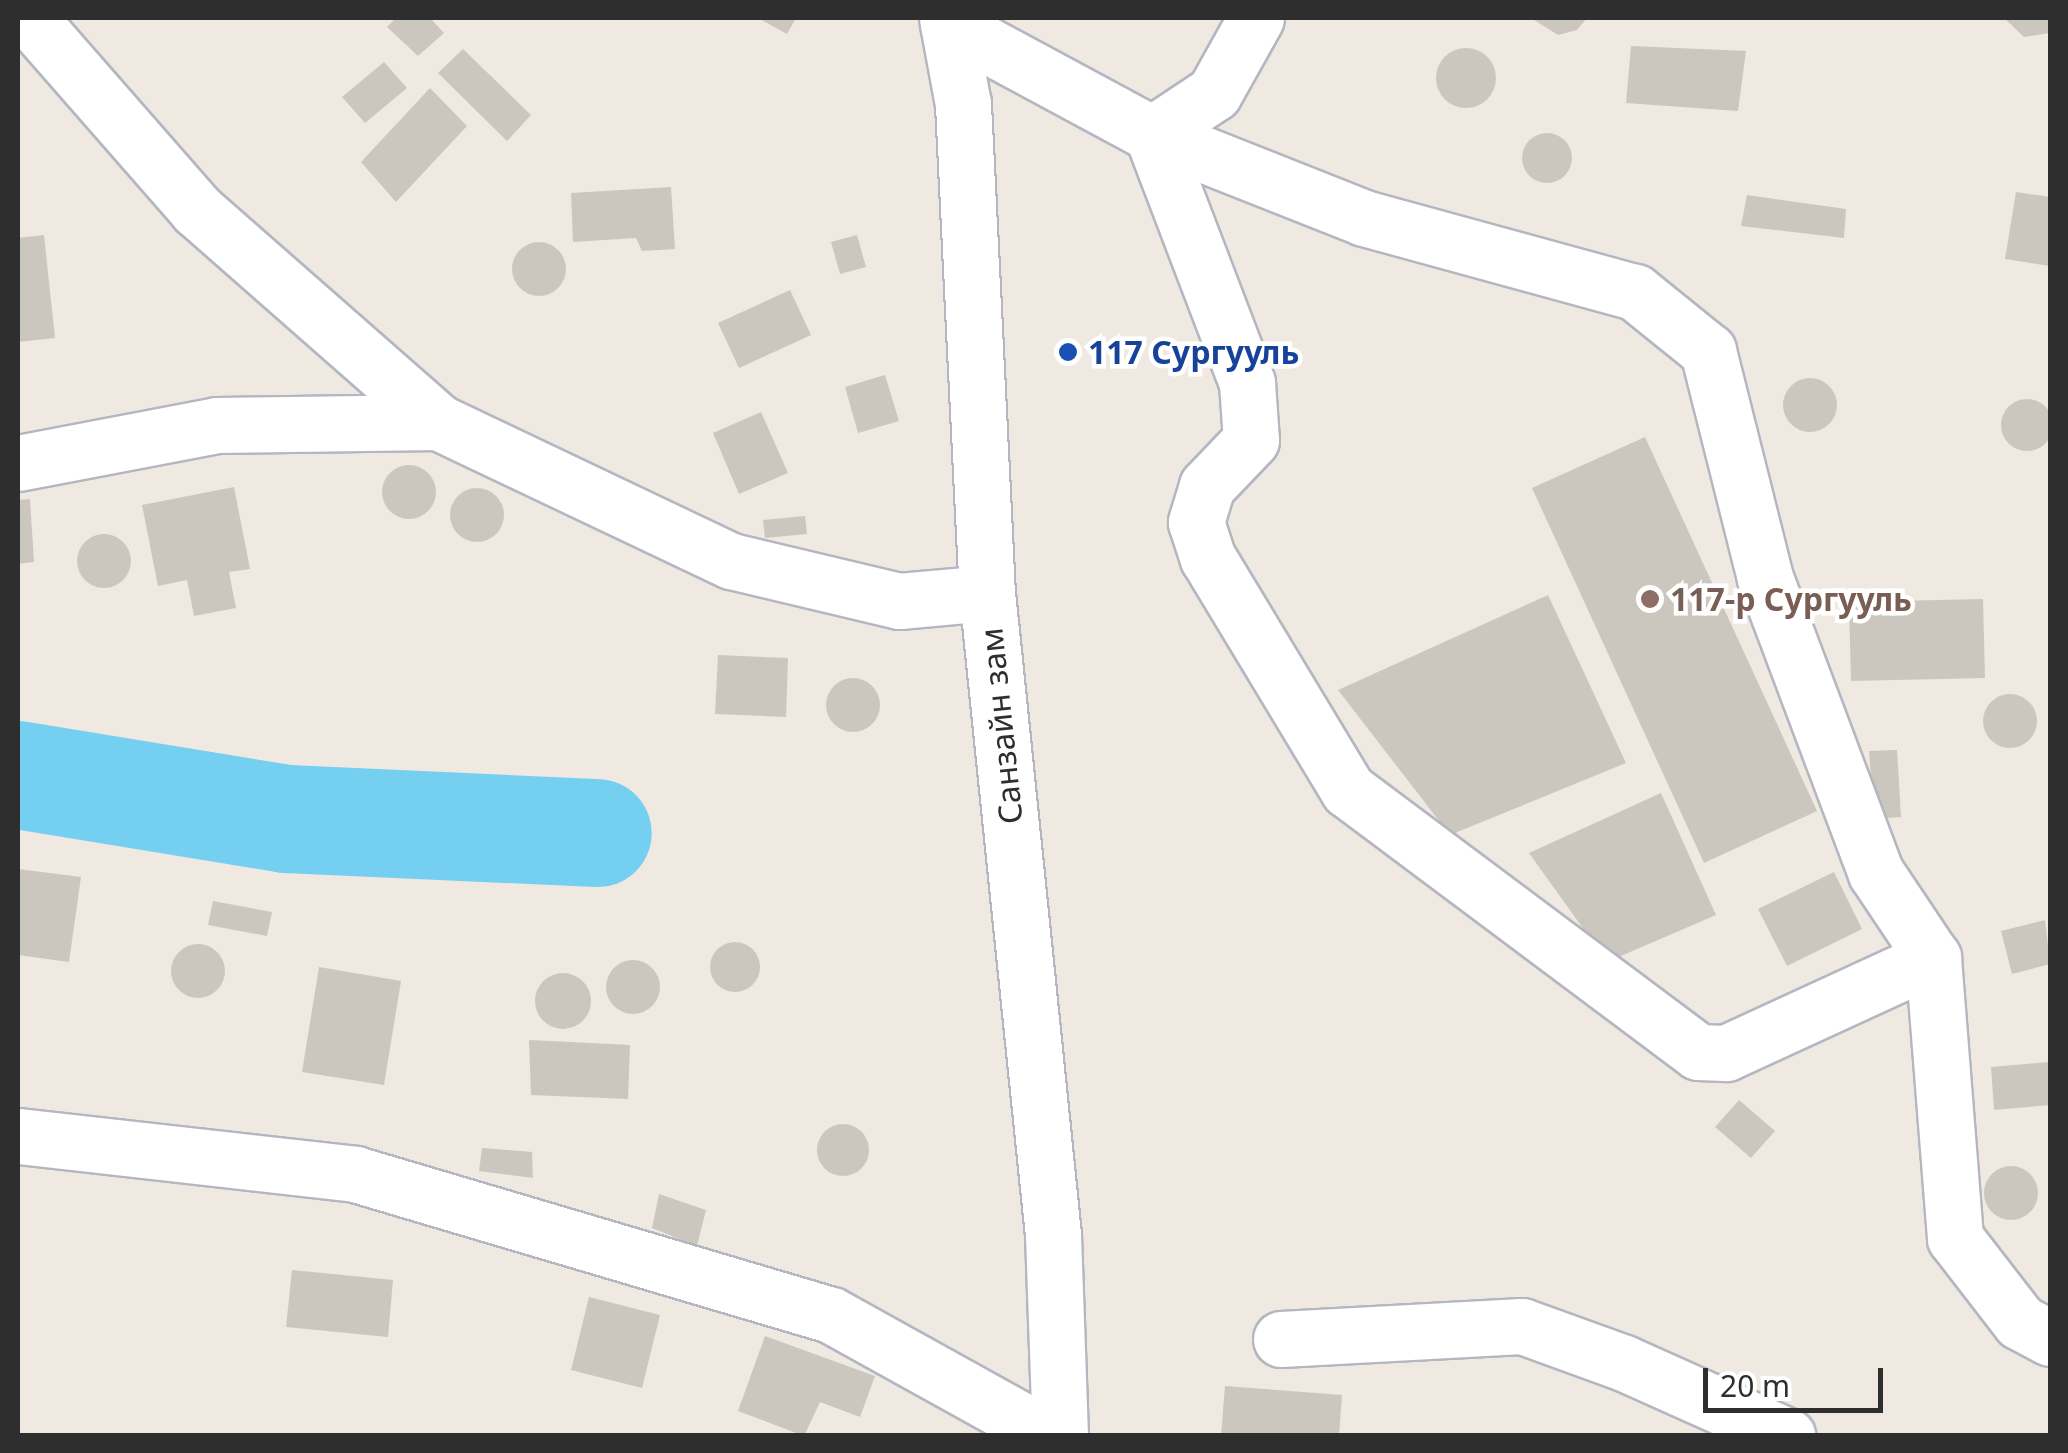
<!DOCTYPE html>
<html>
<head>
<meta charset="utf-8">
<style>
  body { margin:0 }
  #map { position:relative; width:2068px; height:1453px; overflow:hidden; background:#efe9e1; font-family:"Noto Sans",sans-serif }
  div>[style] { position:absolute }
  .river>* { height:108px; margin:-54px; padding:0 54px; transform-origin:54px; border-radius:54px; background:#75cff0 }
  .building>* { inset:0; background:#cbc7bf }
  .round { border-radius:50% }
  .roads { filter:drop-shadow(2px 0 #b4b7c1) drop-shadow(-2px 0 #b4b7c1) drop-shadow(0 2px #b4b7c1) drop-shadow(0 -2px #b4b7c1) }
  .street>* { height:55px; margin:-27.5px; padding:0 27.5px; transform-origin:27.5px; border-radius:27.5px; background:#fff }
  .secondary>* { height:55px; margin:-27.5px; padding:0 27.5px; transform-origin:27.5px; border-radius:27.5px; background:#fff }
  .dots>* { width:28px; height:28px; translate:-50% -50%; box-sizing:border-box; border:5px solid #fff; border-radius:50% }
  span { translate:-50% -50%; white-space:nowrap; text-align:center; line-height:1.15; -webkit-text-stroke:9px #fff; paint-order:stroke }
  .transit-label { font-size:32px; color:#164399; font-weight:700 }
  .left { translate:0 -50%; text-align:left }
  .education-label { font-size:32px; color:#785e54; font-weight:700 }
  .street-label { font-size:32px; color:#2e2e2e }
  .frame { position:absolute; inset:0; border:20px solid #2e2e2e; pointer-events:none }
  .scale { position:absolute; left:1703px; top:1368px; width:180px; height:45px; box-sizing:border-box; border:5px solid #2e2e2e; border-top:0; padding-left:12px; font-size:30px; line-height:35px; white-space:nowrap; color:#2e2e2e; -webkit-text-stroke:8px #fff; paint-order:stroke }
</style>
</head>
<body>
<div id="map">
  <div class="river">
    <i style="left:18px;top:775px;width:273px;rotate:9.3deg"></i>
    <i style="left:287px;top:819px;width:311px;rotate:2.6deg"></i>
  </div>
  <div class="building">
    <i style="clip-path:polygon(396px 18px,430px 18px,444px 33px,418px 56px,387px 27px)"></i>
    <i style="clip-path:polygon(758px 18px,796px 18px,787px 34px)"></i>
    <i style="clip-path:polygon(1531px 18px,1587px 18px,1577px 30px,1558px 35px)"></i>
    <i style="clip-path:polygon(2004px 18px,2050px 18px,2050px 33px,2024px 37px)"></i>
    <i style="clip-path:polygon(1631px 46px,1746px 51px,1738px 111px,1626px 103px)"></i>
    <i class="round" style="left:1436px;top:48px;width:60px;height:60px"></i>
    <i style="clip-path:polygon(463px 49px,531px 115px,507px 141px,438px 73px)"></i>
    <i style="clip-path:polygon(384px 62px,407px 88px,365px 123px,342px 97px)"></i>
    <i style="clip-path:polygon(430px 88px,467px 126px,396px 202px,361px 162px)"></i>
    <i class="round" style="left:1522px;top:133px;width:50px;height:50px"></i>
    <i style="clip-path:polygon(671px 187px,675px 249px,642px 251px,636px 238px,573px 242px,571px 193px)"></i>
    <i style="clip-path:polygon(2016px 192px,2050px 197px,2050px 266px,2005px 259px)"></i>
    <i style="clip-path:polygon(1747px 195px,1846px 209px,1844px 238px,1741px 226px)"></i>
    <i style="clip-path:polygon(44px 235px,55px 338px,18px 342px,18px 238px)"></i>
    <i style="clip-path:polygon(857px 235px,866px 267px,840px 274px,831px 242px)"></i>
    <i class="round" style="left:512px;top:242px;width:54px;height:54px"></i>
    <i style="clip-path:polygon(790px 290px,811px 335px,739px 368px,718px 323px)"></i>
    <i style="clip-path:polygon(885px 375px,899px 421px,858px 433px,845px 387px)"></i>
    <i class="round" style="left:1783px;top:378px;width:54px;height:54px"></i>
    <i class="round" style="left:2001px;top:399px;width:52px;height:52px"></i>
    <i style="clip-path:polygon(761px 412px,788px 473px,739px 494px,713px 433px)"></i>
    <i style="clip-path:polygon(1645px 437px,1817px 811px,1704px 863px,1532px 488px)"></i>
    <i class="round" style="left:382px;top:465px;width:54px;height:54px"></i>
    <i style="clip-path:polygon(234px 487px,250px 569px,229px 572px,236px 608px,194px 616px,187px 580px,158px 586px,142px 505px)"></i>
    <i class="round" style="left:450px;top:488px;width:54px;height:54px"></i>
    <i style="clip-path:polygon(30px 499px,34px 562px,18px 564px,18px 500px)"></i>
    <i style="clip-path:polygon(805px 516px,807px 534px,765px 538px,763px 520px)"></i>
    <i class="round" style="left:77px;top:534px;width:54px;height:54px"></i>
    <i style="clip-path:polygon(1548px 595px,1626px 763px,1450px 835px,1338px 690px)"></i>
    <i style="clip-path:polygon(1983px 599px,1985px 678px,1851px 681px,1849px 602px)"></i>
    <i style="clip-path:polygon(718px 655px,788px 658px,786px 717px,715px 714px)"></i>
    <i class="round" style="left:826px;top:678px;width:54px;height:54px"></i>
    <i class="round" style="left:1983px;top:694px;width:54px;height:54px"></i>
    <i style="clip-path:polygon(1897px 750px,1901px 817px,1874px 819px,1869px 751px)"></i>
    <i style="clip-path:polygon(1661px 793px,1716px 915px,1607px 962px,1529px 853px)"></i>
    <i style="clip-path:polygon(18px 869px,81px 877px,69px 962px,18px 955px)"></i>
    <i style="clip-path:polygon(1834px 872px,1862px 929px,1787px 966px,1758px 909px)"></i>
    <i style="clip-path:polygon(213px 901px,272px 912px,267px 936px,208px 925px)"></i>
    <i style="clip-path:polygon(2045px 920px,2050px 964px,2012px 974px,2001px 931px)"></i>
    <i class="round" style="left:710px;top:942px;width:50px;height:50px"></i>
    <i class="round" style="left:171px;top:944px;width:54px;height:54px"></i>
    <i class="round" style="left:606px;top:960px;width:54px;height:54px"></i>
    <i style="clip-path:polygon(319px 967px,401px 981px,384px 1085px,302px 1072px)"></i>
    <i class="round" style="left:535px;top:973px;width:56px;height:56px"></i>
    <i style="clip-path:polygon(529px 1040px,630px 1045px,628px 1099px,531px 1095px)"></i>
    <i style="clip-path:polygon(2050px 1062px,2050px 1105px,1994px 1110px,1991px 1067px)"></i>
    <i style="clip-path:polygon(1739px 1100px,1775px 1131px,1751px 1158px,1715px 1127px)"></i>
    <i class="round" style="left:817px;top:1124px;width:52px;height:52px"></i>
    <i style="clip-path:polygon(482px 1148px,532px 1152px,533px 1178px,479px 1171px)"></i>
    <i class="round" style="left:1984px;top:1166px;width:54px;height:54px"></i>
    <i style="clip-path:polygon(659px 1194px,706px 1210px,697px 1246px,652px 1228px)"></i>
    <i style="clip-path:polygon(292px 1270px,393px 1280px,388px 1337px,286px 1327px)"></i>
    <i style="clip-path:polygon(589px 1297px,660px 1315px,642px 1388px,571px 1370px)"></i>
    <i style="clip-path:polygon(765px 1336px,875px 1376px,860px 1417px,820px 1402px,804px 1436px,738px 1411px)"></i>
    <i style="clip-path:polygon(1225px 1386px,1342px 1395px,1339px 1436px,1221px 1436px)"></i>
  </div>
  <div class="roads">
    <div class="street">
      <i style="left:29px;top:18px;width:255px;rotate:48.8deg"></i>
      <i style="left:197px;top:210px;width:321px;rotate:41.3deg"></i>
      <i style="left:438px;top:422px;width:324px;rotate:25.4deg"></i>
      <i style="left:731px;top:561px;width:173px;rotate:13.4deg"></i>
      <i style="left:899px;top:601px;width:88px;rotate:-5.2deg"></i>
      <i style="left:1256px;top:18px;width:86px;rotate:119.2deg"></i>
      <i style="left:1214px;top:93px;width:74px;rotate:146.5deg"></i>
      <i style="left:1152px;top:134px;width:267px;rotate:69.1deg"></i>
      <i style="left:1247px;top:383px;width:57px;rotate:86deg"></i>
      <i style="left:1251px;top:440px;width:64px;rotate:133.7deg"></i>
      <i style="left:1207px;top:486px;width:38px;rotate:107deg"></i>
      <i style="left:1196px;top:522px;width:38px;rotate:72deg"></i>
      <i style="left:1208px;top:558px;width:271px;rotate:58.9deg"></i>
      <i style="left:1348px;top:790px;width:437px;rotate:36.8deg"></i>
      <i style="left:1698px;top:1052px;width:28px;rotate:2deg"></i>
      <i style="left:1726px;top:1053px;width:228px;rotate:-24.7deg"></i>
      <i style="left:948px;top:24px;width:232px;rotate:28.3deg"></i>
      <i style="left:1152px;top:134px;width:228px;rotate:21.6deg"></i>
      <i style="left:1364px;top:218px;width:281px;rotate:15.3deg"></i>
      <i style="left:1635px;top:292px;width:94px;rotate:38.9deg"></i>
      <i style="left:1708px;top:351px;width:234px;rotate:75.9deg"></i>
      <i style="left:1765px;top:578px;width:315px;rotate:69.4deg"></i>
      <i style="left:1876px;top:873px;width:102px;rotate:56.2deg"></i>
      <i style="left:1933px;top:958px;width:281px;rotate:85.5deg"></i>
      <i style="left:1955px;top:1238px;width:106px;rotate:52.3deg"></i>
      <i style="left:2020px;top:1322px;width:34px;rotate:28deg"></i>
      <i style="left:18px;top:463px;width:203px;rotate:-10.8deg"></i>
      <i style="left:217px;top:425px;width:221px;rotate:-0.8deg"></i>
      <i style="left:18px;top:1136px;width:339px;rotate:6.4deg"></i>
      <i style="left:355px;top:1174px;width:496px;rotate:16.5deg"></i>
      <i style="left:831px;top:1315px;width:249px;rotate:29deg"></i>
      <i style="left:1281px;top:1339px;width:241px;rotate:-3.1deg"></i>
      <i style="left:1522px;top:1326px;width:109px;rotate:19.9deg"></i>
      <i style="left:1624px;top:1363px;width:179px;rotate:24.1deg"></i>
    </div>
    <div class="secondary">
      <i style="left:947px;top:18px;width:87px;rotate:79.5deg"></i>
      <i style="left:963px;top:104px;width:490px;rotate:87.2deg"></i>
      <i style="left:987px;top:593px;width:645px;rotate:84.13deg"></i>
      <i style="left:1053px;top:1235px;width:201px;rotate:88deg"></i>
    </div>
  </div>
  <div class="dots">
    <i style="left:1068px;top:352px;background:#1a4fb4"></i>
    <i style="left:1650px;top:599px;background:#8d6e63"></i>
  </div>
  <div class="transit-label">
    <span class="left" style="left:1088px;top:352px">117 Сургууль</span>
  </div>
  <div class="education-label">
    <span class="left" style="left:1670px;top:599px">117-р Сургууль</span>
  </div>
  <div class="street-label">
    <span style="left:1001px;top:726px;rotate:-96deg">Санзайн зам</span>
  </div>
  <div class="frame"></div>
  <div class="scale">20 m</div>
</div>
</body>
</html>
